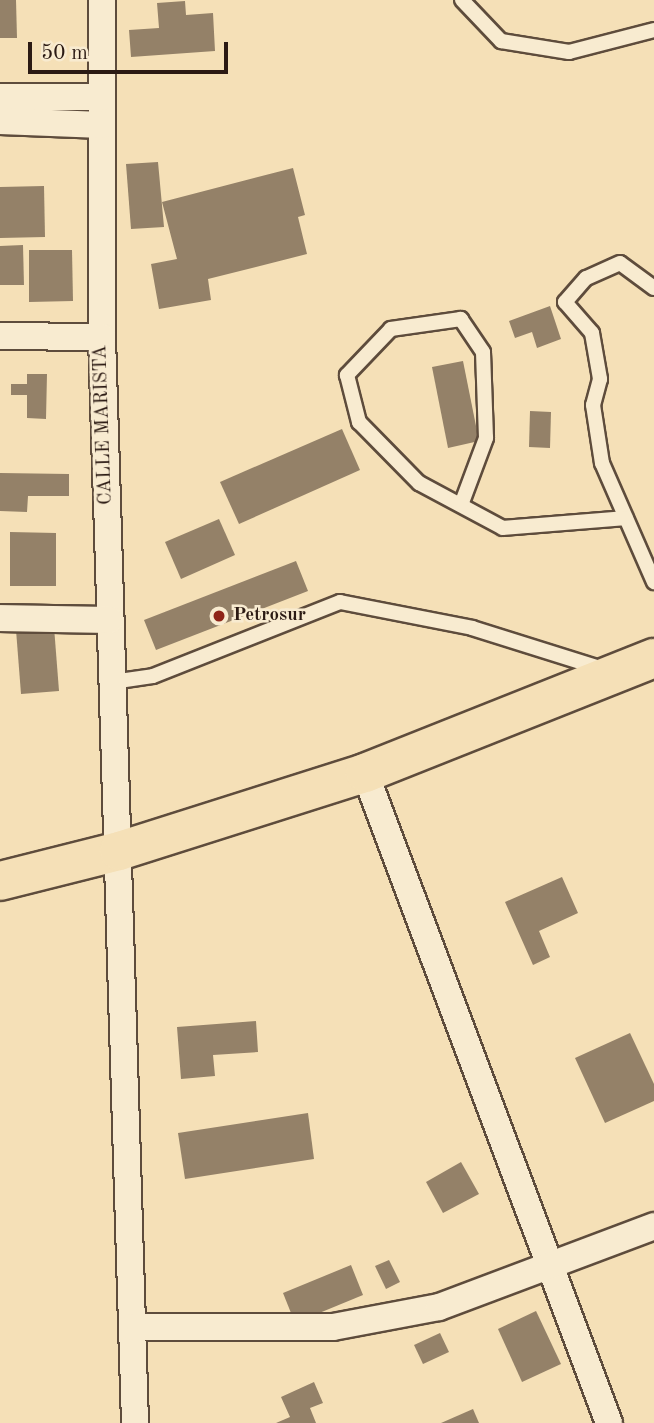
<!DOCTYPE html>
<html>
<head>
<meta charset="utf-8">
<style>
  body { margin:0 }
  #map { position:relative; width:654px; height:1423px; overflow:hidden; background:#f5e0b7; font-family:"Old Standard TT",serif }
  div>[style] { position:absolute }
  .building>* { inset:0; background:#948168 }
  .roads { filter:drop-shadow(2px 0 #5e4c3c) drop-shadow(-2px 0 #5e4c3c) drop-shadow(0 2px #5e4c3c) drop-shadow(0 -2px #5e4c3c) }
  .service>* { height:14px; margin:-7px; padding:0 7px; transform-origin:7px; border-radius:7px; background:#f8ebd0 }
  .minor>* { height:26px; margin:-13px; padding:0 13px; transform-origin:13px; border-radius:13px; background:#f8ebd0 }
  .primary>* { height:38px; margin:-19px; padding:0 19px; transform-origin:19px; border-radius:19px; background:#f5e0b7 }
  .dots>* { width:19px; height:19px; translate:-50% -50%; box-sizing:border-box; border:4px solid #f8ebd0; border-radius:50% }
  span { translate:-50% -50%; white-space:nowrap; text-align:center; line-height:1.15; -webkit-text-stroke:5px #f8ebd0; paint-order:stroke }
  .street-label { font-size:19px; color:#2b1a13 }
  .poi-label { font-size:19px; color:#2b1a13; font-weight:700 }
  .left { translate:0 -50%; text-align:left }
  .scale { position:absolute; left:28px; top:42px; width:200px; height:32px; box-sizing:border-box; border:4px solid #2b1a13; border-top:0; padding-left:9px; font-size:21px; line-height:24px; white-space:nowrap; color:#2b1a13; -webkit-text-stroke:5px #f8ebd0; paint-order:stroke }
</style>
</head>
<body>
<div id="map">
  <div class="building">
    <i style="clip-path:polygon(0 0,16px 0,17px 38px,0 38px)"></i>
    <i style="clip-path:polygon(185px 1px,186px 15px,213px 13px,215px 51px,131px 57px,129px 30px,159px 28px,157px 3px)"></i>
    <i style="clip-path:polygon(158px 162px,164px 227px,131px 229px,126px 164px)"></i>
    <i style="clip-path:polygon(293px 168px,305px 215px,298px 217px,307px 254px,208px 279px,211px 300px,159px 309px,151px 264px,177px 259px,162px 202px)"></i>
    <i style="clip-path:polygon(44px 186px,45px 237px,0 238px,0 187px)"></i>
    <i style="clip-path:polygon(23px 245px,24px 285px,0 285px,0 246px)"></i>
    <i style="clip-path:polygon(29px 250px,72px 250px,73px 301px,29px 302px)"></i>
    <i style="clip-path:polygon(550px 306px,561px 339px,537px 348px,532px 332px,515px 338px,509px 321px)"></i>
    <i style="clip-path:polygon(463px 361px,479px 441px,448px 448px,432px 367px)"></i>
    <i style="clip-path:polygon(27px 374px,47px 374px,46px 419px,27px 418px,27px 395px,11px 395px,11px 384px,27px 384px)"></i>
    <i style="clip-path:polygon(530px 411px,551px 412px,550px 448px,529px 447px)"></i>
    <i style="clip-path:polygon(342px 429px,360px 470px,239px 524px,220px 482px)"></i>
    <i style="clip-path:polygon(0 473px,69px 474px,69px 496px,28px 496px,27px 512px,0 511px)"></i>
    <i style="clip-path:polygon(219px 519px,235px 555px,181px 579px,165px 542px)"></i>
    <i style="clip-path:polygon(10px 532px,56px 533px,56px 586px,10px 586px)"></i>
    <i style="clip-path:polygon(296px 561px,308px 591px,156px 650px,144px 620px)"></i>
    <i style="clip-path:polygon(54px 627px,59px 691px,21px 694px,16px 630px)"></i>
    <i style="clip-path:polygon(562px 877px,578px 913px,539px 931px,550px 957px,533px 965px,505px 902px)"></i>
    <i style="clip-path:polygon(256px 1021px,258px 1052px,213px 1055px,215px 1076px,181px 1079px,177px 1027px)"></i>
    <i style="clip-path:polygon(630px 1033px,654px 1084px,654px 1101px,605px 1123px,575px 1058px)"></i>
    <i style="clip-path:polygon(308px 1113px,314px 1159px,185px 1179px,178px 1133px)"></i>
    <i style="clip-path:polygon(461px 1162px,479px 1194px,443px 1213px,426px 1182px)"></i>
    <i style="clip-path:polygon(389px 1260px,400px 1282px,386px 1289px,375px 1266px)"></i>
    <i style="clip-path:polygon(351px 1265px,363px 1295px,295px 1323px,283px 1293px)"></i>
    <i style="clip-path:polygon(536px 1311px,561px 1364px,522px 1382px,498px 1329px)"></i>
    <i style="clip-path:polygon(440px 1333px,449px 1352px,423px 1364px,414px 1345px)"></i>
    <i style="clip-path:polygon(314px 1382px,323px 1403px,310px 1408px,316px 1423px,276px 1423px,290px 1417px,281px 1397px)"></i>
    <i style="clip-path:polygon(473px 1409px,479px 1423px,441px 1423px)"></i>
  </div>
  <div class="roads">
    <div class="service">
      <i style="left:462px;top:0;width:57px;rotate:46.4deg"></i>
      <i style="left:501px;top:41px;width:69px;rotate:9.2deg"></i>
      <i style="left:569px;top:52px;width:88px;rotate:-14.5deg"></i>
      <i style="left:654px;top:288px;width:42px;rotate:-143.7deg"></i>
      <i style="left:620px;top:263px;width:37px;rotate:156deg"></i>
      <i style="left:586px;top:278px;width:32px;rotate:131deg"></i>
      <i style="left:565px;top:302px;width:41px;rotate:48.9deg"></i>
      <i style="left:592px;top:333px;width:47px;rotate:80.1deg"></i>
      <i style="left:600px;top:379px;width:27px;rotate:105deg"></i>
      <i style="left:593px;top:405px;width:59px;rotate:81.2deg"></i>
      <i style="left:602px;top:463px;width:130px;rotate:66.4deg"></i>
      <i style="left:461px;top:505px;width:72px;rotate:-69.5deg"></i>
      <i style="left:486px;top:438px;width:86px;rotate:-92deg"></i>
      <i style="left:483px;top:352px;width:40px;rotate:-124deg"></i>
      <i style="left:461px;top:319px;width:71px;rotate:171.9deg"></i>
      <i style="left:391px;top:329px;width:64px;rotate:133.7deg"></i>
      <i style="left:347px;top:375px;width:49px;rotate:75.7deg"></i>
      <i style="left:359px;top:422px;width:86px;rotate:45.5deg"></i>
      <i style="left:419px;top:483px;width:95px;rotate:28.2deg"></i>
      <i style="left:503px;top:528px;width:123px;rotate:-4.6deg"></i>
      <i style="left:112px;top:682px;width:41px;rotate:-8.3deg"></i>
      <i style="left:153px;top:676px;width:201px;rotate:-21.6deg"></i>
      <i style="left:340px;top:602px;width:135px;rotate:11.1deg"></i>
      <i style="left:472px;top:628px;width:137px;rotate:17.4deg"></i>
    </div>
    <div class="minor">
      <i style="left:102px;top:0;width:337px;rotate:90deg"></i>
      <i style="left:102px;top:337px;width:1087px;rotate:88.26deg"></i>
      <i style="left:0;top:97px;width:102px"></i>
      <i style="left:0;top:121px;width:102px;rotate:2.2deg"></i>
      <i style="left:0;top:336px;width:102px;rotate:0.6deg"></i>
      <i style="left:0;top:618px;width:110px;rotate:1deg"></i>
      <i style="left:365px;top:773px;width:694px;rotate:69.42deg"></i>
      <i style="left:133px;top:1327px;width:200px"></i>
      <i style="left:333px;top:1327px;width:108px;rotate:-10.7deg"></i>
      <i style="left:439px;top:1307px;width:230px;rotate:-20.6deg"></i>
    </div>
    <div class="primary">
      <i style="left:0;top:881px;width:123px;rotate:-14.1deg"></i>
      <i style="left:119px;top:851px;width:258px;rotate:-17.6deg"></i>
      <i style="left:365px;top:773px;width:311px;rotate:-21.7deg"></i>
    </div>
  </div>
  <div class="dots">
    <i style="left:219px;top:616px;background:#8f2418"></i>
  </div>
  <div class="street-label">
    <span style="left:104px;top:425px;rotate:-92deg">CALLE MARISTA</span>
  </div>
  <div class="poi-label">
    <span class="left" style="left:233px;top:616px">Petrosur</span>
  </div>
  <div class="scale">50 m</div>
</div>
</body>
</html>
